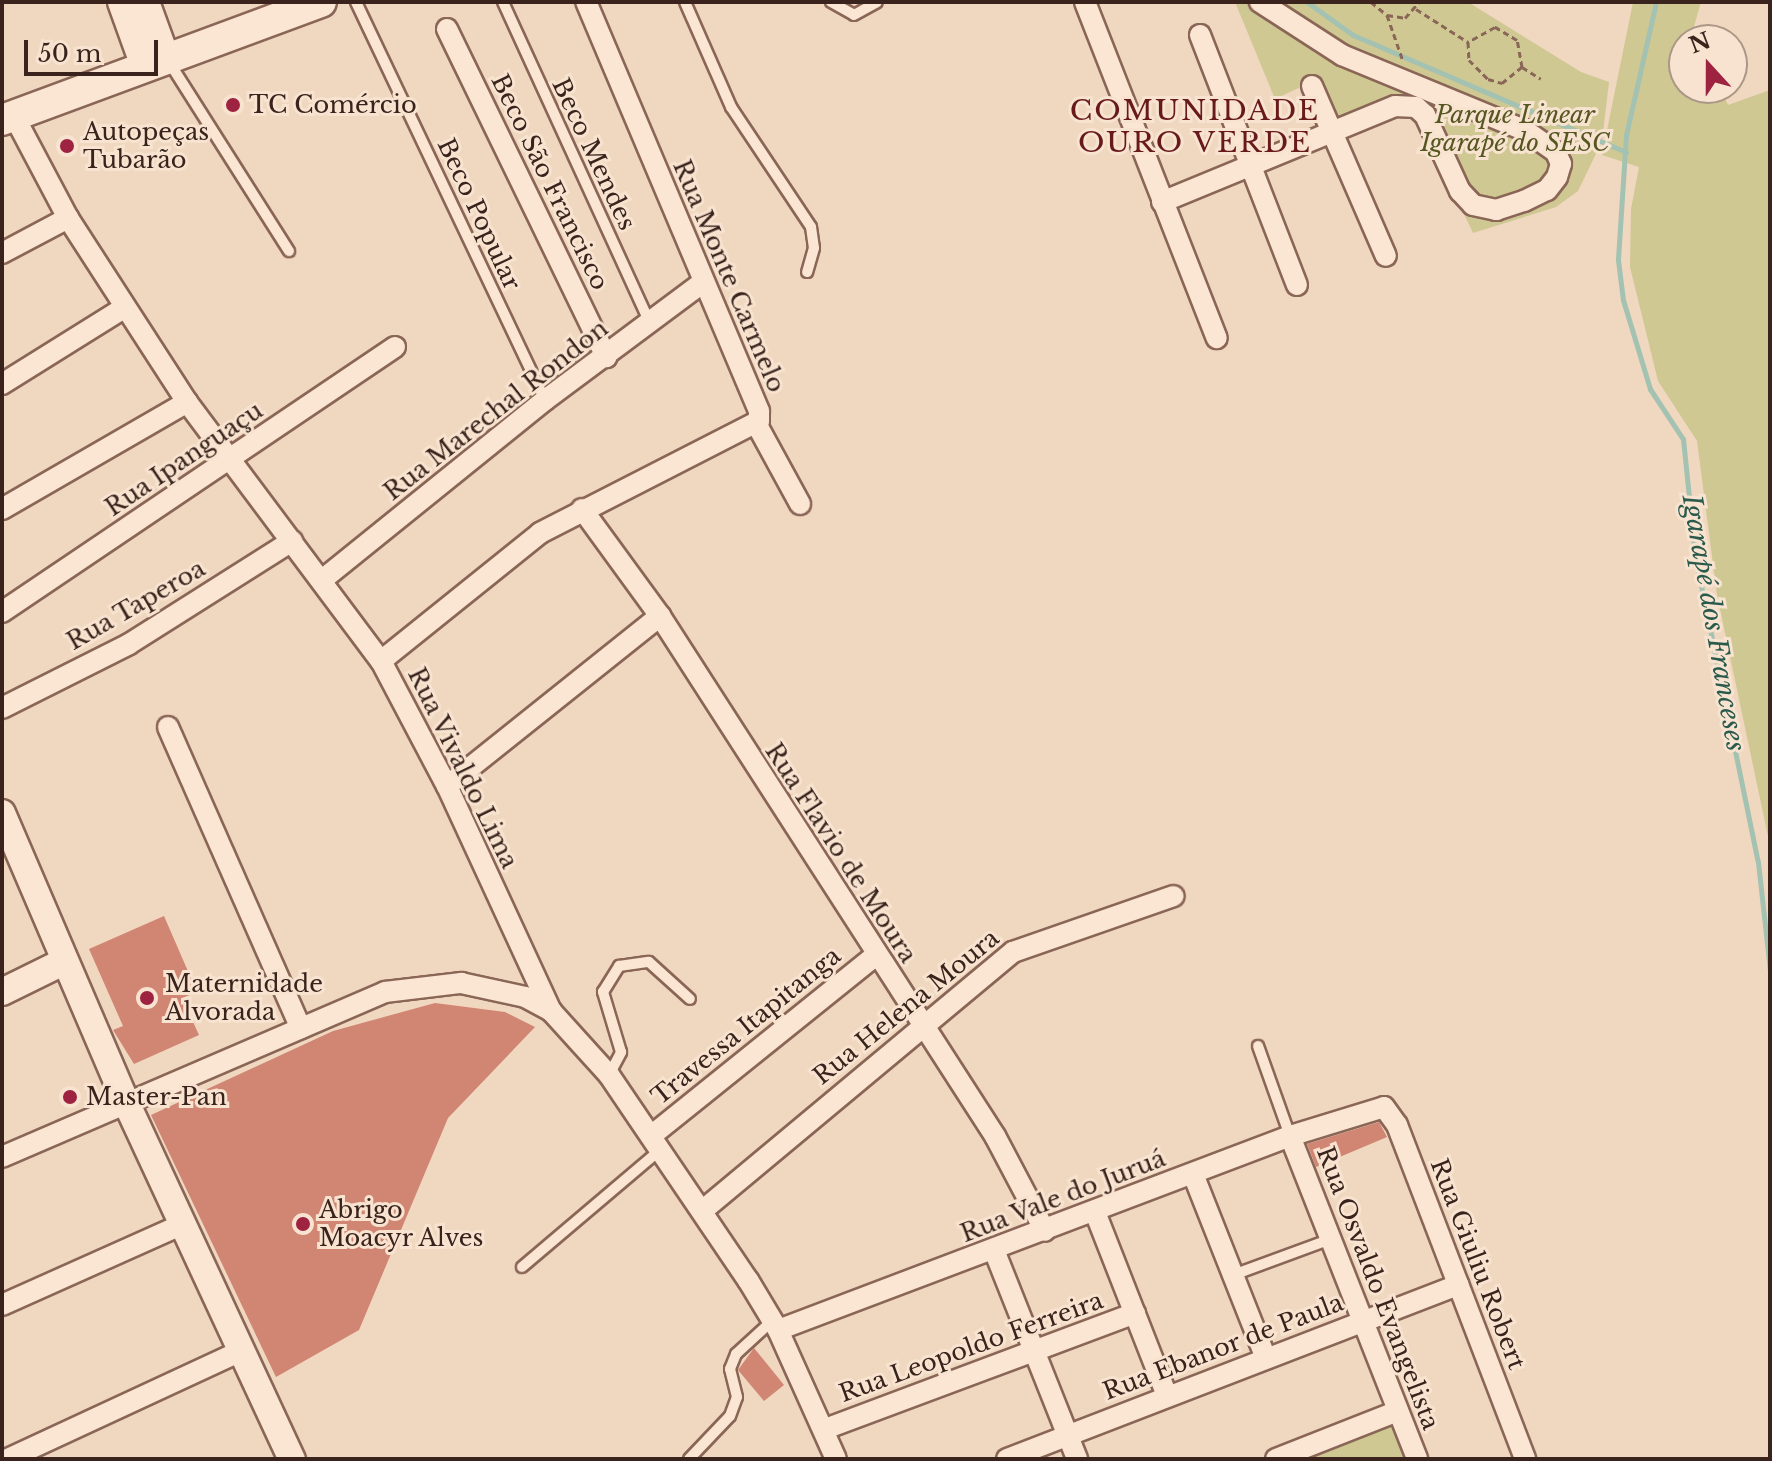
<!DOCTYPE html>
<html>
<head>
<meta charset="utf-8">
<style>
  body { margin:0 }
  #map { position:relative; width:1772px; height:1461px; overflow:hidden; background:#f0d7bf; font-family:"Libre Baskerville",serif }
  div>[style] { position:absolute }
  .green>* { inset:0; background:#cfc893 }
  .stream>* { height:5px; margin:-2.5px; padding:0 2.5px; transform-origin:2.5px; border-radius:2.5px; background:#a3c2b2 }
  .building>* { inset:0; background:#d18573 }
  .path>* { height:3px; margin-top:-1.5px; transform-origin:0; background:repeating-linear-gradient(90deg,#8a6657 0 6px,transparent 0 10px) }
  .roads { filter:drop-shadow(2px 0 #8a6657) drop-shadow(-2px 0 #8a6657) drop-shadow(0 2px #8a6657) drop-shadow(0 -2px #8a6657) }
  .service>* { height:10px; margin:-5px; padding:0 5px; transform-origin:5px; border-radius:5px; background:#fbe6d3 }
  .minor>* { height:20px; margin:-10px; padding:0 10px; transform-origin:10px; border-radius:10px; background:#fbe6d3 }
  .tertiary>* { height:26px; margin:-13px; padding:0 13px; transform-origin:13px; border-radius:13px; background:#fbe6d3 }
  .secondary>* { height:30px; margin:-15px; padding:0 15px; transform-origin:15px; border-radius:15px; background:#fbe6d3 }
  .dots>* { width:22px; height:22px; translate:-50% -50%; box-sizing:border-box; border:4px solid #f7e3cf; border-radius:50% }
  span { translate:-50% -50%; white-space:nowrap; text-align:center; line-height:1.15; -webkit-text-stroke:6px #f7e3cf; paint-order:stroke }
  .poi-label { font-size:24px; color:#39231c }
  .left { translate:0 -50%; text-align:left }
  .park-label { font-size:24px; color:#555621; font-style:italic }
  .street-label { font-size:24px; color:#39231c }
  .water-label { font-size:26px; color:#2a5a4c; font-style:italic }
  .quarter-label { font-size:28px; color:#68191a; letter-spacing:2px }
  .frame { position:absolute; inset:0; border:4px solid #39231c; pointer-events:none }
  .north { position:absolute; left:1668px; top:24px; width:80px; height:80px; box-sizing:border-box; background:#f7e3cf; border:2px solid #ab9687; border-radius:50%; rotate:339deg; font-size:22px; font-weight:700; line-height:32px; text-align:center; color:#39231c }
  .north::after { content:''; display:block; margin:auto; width:28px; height:36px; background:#9d2340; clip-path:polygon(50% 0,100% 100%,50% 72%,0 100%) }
  .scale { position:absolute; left:24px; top:40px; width:134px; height:36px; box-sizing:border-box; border:4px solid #39231c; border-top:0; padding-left:10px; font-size:24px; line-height:28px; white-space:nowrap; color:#39231c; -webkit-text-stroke:6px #f7e3cf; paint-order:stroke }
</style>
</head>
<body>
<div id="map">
  <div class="green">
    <i style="clip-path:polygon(1235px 2px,1468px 2px,1581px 72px,1609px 82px,1602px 141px,1578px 191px,1556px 207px,1473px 233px,1419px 119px,1408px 107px,1326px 129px,1303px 86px,1275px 99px)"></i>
    <i style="clip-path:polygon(1633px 2px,1701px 2px,1693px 30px,1698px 40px,1684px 40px,1684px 88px,1720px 88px,1728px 105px,1770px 90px,1770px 846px,1717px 595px,1697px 441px,1658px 381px,1630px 267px,1631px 209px,1639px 167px,1602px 155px)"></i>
    <i style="clip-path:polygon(1391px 1419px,1408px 1459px,1316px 1459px,1312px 1450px)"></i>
  </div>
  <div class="stream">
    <i style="left:1307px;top:2px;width:57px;rotate:35.7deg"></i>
    <i style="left:1353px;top:35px;width:297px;rotate:23.2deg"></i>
    <i style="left:1656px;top:2px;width:136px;rotate:102.7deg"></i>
    <i style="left:1626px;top:135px;width:125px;rotate:93.7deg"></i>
    <i style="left:1618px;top:260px;width:40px;rotate:82.9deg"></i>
    <i style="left:1623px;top:300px;width:93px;rotate:73.1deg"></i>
    <i style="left:1650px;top:389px;width:60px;rotate:56.6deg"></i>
    <i style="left:1683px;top:439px;width:118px;rotate:84.1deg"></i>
    <i style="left:1695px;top:556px;width:312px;rotate:78.4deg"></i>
    <i style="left:1758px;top:862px;width:109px;rotate:83.7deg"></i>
  </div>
  <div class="building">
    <i style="clip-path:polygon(164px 916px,197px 992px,182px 998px,199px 1035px,134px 1064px,113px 1030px,123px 1026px,89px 949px)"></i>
    <i style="clip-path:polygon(435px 1003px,505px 1012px,535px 1027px,448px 1118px,359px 1330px,276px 1377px,151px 1115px,333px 1031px)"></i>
    <i style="clip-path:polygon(1379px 1122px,1387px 1137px,1316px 1167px,1307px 1144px)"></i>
    <i style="clip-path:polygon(754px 1348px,784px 1385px,764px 1401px,738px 1370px)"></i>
  </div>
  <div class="path">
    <i style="left:1371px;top:2px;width:21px;rotate:39deg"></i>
    <i style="left:1387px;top:15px;width:18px;rotate:9deg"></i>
    <i style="left:1405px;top:18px;width:21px;rotate:-49deg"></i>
    <i style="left:1416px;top:9px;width:62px;rotate:32.4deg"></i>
    <i style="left:1468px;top:42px;width:18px;rotate:87deg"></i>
    <i style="left:1469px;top:60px;width:27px;rotate:45deg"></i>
    <i style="left:1488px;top:79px;width:15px;rotate:16deg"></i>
    <i style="left:1502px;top:83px;width:26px;rotate:-39deg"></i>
    <i style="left:1522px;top:67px;width:27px;rotate:-100deg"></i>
    <i style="left:1517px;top:40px;width:26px;rotate:-149deg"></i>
    <i style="left:1495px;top:27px;width:31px;rotate:151deg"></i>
    <i style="left:1387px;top:15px;width:49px;rotate:70.8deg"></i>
    <i style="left:1522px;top:67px;width:22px;rotate:32deg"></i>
  </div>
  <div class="roads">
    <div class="service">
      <i style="left:356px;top:2px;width:441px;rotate:64.6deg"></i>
      <i style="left:503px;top:2px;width:353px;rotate:65.4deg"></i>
      <i style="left:685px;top:2px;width:115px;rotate:66.3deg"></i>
      <i style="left:731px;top:107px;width:144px;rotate:56.3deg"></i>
      <i style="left:811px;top:227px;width:21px;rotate:82deg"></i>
      <i style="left:814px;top:248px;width:25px;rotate:106deg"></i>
      <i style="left:831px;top:2px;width:26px;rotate:29deg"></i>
      <i style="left:854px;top:15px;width:26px;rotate:-29deg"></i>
      <i style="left:169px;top:62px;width:224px;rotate:57.6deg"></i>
      <i style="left:1258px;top:1046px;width:96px;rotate:70.4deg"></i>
      <i style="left:609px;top:1075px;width:26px;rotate:-62deg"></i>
      <i style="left:621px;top:1052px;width:63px;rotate:-106.7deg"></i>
      <i style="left:603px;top:992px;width:31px;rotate:-58deg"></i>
      <i style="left:619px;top:966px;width:30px;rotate:-8deg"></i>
      <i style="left:649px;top:962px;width:55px;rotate:42.1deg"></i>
      <i style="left:522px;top:1267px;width:181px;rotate:-40.3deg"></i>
      <i style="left:1233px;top:1275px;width:104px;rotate:-20.2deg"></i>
      <i style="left:689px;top:1459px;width:59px;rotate:-46.4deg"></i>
      <i style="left:730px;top:1416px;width:20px;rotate:-70deg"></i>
      <i style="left:737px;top:1397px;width:29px;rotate:-104deg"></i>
      <i style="left:730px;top:1369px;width:16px;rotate:-68deg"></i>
      <i style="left:736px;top:1354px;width:49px;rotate:-42.5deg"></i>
    </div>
    <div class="minor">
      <i style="left:1085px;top:2px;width:361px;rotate:68.6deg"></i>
      <i style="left:447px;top:29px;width:365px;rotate:64.1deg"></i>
      <i style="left:1200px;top:35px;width:268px;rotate:68.8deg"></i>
      <i style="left:1312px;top:86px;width:185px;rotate:66.5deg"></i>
      <i style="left:14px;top:116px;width:115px;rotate:62.1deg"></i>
      <i style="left:68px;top:218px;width:219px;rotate:57.1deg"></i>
      <i style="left:187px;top:402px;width:324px;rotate:53.2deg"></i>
      <i style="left:381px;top:661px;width:141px;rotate:62.2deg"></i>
      <i style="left:447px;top:786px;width:248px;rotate:65.2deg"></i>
      <i style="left:551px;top:1011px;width:86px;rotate:47.8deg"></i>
      <i style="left:609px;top:1075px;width:248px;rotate:55.9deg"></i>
      <i style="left:748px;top:1280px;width:58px;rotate:59deg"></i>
      <i style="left:778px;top:1330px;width:141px;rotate:65.8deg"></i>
      <i style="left:1162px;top:202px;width:252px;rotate:-22.4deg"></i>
      <i style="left:1395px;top:106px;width:21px;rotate:3deg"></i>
      <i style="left:1416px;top:107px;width:12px;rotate:42deg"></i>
      <i style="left:1425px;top:115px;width:84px;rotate:65.3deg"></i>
      <i style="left:1460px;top:191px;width:19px;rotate:47deg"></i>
      <i style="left:1473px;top:205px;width:24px;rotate:12deg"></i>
      <i style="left:1496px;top:210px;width:29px;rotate:-18deg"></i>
      <i style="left:1524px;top:201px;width:25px;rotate:-26deg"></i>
      <i style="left:1547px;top:190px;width:16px;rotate:-52deg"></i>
      <i style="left:1557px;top:177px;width:14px;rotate:-73deg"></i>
      <i style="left:1561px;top:164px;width:13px;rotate:-113deg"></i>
      <i style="left:1556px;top:152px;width:39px;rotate:-145deg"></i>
      <i style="left:1524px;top:130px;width:197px;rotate:-157.6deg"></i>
      <i style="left:1342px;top:55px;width:98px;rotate:-147.1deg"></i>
      <i style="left:2px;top:253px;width:75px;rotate:-27.9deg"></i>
      <i style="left:2px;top:384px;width:145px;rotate:-32deg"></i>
      <i style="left:757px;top:425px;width:90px;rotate:61.4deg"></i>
      <i style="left:2px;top:509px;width:214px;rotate:-30deg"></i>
      <i style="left:582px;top:509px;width:132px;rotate:53.9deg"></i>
      <i style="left:660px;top:616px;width:619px;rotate:57.21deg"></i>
      <i style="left:995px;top:1136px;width:107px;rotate:62.2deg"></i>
      <i style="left:322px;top:580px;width:287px;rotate:-38.9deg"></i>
      <i style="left:545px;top:400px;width:196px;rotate:-36.7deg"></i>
      <i style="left:2px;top:612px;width:474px;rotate:-34deg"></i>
      <i style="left:381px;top:661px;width:204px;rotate:-38.8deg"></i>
      <i style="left:540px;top:533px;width:246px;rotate:-27.1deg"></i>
      <i style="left:759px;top:421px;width:10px;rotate:-90deg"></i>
      <i style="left:759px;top:411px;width:444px;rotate:-112.9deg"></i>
      <i style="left:2px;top:708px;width:142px;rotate:-26.7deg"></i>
      <i style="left:129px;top:644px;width:193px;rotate:-32.3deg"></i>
      <i style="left:168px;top:727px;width:329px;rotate:66.2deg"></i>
      <i style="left:447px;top:786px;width:273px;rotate:-38.6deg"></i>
      <i style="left:651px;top:1136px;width:287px;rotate:-38.8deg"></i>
      <i style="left:1290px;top:1136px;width:347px;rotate:68.5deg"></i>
      <i style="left:2px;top:1157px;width:417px;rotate:-23.3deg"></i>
      <i style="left:385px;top:992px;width:77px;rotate:-6.8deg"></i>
      <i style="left:461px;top:983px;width:66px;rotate:12.3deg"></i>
      <i style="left:525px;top:997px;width:30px;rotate:28deg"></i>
      <i style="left:1193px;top:1174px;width:198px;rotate:68.4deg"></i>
      <i style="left:702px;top:1211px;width:405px;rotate:-39.8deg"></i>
      <i style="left:1013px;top:952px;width:170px;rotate:-19.2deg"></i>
      <i style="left:1095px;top:1212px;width:198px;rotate:68.6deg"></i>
      <i style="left:994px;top:1250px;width:225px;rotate:68.3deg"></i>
      <i style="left:2px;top:1305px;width:196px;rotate:-24.1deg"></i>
      <i style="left:778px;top:1330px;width:548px;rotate:-20.75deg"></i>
      <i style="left:1290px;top:1136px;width:98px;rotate:-17.1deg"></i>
      <i style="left:1384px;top:1107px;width:22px;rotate:54deg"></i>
      <i style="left:1397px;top:1125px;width:358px;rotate:69deg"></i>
      <i style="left:825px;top:1429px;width:331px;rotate:-20.5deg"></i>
      <i style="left:8px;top:1459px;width:257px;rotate:-24.9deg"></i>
      <i style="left:1007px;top:1459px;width:484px;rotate:-21.1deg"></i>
      <i style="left:1276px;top:1459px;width:131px;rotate:-21.5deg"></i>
    </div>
    <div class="tertiary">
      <i style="left:121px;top:2px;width:68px;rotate:70.2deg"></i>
      <i style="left:146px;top:2px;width:59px;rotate:70deg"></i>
      <i style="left:2px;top:813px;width:314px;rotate:66.8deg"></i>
      <i style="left:126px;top:1102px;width:394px;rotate:65.1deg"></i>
      <i style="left:2px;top:992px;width:68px;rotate:-26.2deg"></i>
    </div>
    <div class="secondary">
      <i style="left:2px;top:120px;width:340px;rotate:-20.3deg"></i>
    </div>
  </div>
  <div class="dots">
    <i style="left:233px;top:105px;background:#9d2340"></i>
    <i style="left:67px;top:146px;background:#9d2340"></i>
    <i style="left:147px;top:998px;background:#9d2340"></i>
    <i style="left:70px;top:1097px;background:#9d2340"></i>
    <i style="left:303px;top:1224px;background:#9d2340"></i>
  </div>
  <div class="poi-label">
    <span class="left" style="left:249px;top:105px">TC Comércio</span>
    <span class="left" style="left:83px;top:146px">Autopeças<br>Tubarão</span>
    <span class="left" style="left:165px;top:998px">Maternidade<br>Alvorada</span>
    <span class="left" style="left:86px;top:1097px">Master-Pan</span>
    <span class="left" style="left:319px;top:1224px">Abrigo<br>Moacyr Alves</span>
  </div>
  <div class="park-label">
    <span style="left:1515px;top:129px">Parque Linear<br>Igarapé do SESC</span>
  </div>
  <div class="street-label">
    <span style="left:594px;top:154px;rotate:65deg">Beco Mendes</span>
    <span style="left:550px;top:182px;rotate:64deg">Beco São Francisco</span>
    <span style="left:479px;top:214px;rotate:65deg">Beco Popular</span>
    <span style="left:729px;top:276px;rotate:67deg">Rua Monte Carmelo</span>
    <span style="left:496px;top:410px;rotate:-38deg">Rua Marechal Rondon</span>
    <span style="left:184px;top:459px;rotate:-34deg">Rua Ipanguaçu</span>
    <span style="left:136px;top:605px;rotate:-30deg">Rua Taperoa</span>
    <span style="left:463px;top:768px;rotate:64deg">Rua Vivaldo Lima</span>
    <span style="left:841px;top:853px;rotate:57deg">Rua Flavio de Moura</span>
    <span style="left:906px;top:1007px;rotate:-39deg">Rua Helena Moura</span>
    <span style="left:746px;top:1026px;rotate:-39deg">Travessa Itapitanga</span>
    <span style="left:1063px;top:1196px;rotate:-21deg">Rua Vale do Juruá</span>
    <span style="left:1478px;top:1264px;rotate:69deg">Rua Giuliu Robert</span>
    <span style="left:1378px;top:1288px;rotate:69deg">Rua Osvaldo Evangelista</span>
    <span style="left:971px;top:1347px;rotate:-20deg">Rua Leopoldo Ferreira</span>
    <span style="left:1223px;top:1347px;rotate:-21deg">Rua Ebanor de Paula</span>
  </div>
  <div class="water-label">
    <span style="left:1713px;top:623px;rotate:80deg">Igarapé dos Franceses</span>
  </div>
  <div class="quarter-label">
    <span style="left:1195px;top:127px">COMUNIDADE<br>OURO VERDE</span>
  </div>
  <div class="frame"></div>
  <div class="north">N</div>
  <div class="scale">50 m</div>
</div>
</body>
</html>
